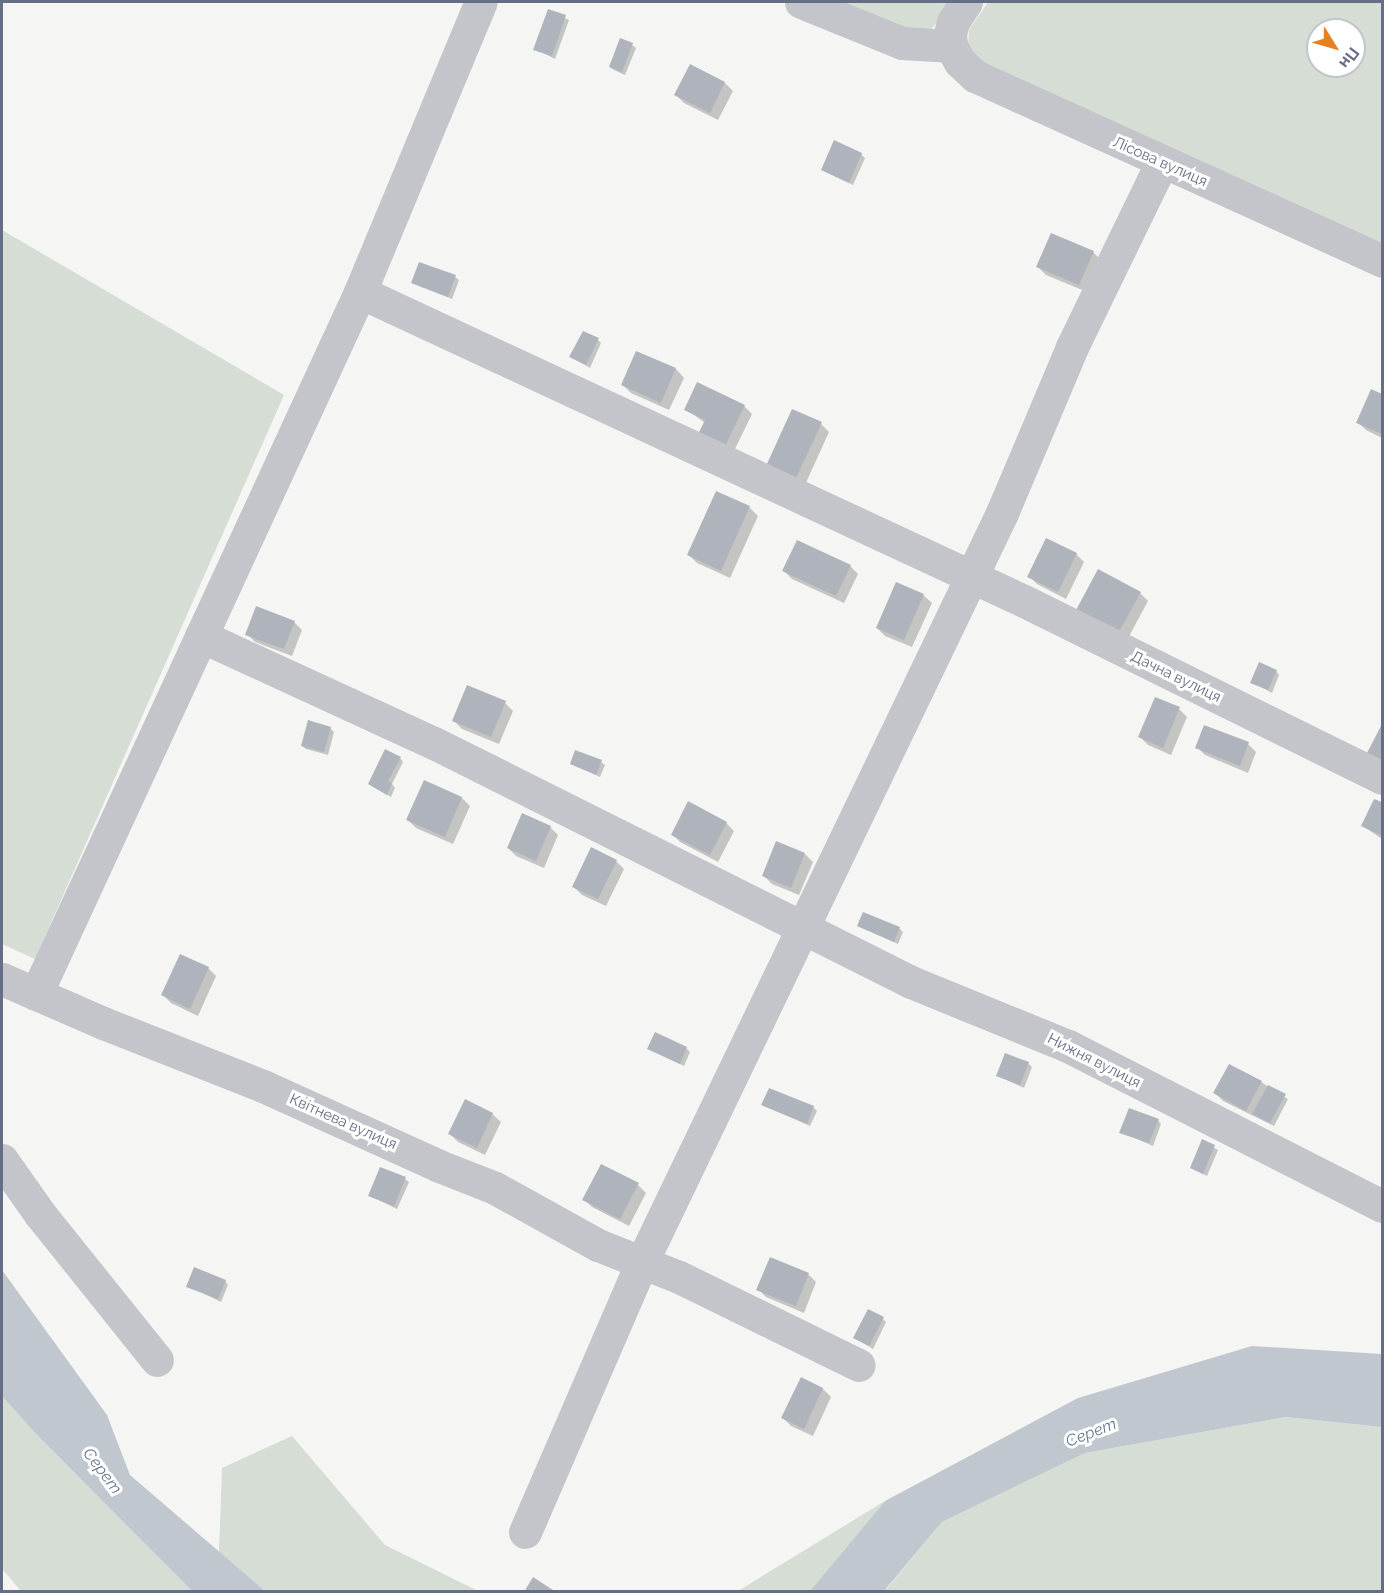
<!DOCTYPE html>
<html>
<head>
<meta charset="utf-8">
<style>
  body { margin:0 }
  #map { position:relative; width:1384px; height:1593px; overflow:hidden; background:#f5f6f3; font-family:Raleway,sans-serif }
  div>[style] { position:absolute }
  .green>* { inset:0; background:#d5ddd4 }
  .water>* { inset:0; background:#c1c7cf }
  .shadow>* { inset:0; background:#0003 }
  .building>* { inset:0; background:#afb3bb }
  .minor>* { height:33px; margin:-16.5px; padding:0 16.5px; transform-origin:16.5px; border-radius:16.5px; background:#c3c5ca }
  span { translate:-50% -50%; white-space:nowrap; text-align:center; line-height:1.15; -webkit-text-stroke:6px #fff; paint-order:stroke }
  .street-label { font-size:15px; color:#656e84 }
  .water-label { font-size:16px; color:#657688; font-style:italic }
  .frame { position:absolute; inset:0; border:3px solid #656e84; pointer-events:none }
  .north { position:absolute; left:1306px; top:18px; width:60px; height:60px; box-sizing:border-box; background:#fff; border:2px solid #c1c5ce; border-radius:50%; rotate:127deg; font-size:16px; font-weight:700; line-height:24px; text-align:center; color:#656e84 }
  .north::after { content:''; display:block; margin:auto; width:21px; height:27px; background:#e68123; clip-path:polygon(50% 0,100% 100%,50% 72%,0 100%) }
</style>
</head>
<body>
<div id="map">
  <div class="green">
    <i style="clip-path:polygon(823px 2px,958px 2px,930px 30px,903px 36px)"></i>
    <i style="clip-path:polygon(evenodd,988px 2px,1382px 2px,1382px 243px,975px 63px,968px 45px,969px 30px,988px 2px,1318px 30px,1354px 30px,1354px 66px,1318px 66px,1318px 30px)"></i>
    <i style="clip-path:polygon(2px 230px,284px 395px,35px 959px,2px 944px)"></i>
    <i style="clip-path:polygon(2px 1396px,35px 1433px,192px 1591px,21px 1591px,2px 1569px)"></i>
    <i style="clip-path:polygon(1286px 1417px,1382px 1427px,1382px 1591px,884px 1592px,942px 1522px,1085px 1453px)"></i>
    <i style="clip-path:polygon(292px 1436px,385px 1545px,478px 1591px,265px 1591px,219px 1552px,222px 1468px)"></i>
    <i style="clip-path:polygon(885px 1501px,810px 1591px,738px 1591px)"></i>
  </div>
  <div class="water">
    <i style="clip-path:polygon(2px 1270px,107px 1415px,130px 1475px,265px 1591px,192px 1591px,35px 1433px,2px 1396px)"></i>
    <i style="clip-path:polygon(1252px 1346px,1382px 1354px,1382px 1427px,1286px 1417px,1085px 1453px,942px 1522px,884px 1591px,810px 1591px,885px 1501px,1078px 1398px)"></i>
  </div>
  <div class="shadow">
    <i style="clip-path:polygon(549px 11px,569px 20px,555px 59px,535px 49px)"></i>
    <i style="clip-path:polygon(632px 45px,636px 48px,625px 75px,614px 70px,610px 67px)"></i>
    <i style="clip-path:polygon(691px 66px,725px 83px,733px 91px,718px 120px,684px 103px,676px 95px)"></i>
    <i style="clip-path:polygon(861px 154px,865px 158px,853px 185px,822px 170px)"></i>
    <i style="clip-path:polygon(1093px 252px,1101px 260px,1087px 292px,1046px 275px,1038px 267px)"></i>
    <i style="clip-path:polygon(455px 277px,459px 280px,452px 299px,412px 283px)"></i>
    <i style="clip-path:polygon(598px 340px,601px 343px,590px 368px,571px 357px)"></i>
    <i style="clip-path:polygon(637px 353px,676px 369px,684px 378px,669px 410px,631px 393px,623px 385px)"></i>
    <i style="clip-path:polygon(1372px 391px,1382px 396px,1382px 438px,1366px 430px,1358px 422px)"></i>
    <i style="clip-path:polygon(744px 406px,752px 414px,733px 453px,705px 423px,686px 409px)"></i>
    <i style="clip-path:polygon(821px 424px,829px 432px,804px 487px,775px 474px)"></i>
    <i style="clip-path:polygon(717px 493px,750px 508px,758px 516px,730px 578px,697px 563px,689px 555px)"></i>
    <i style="clip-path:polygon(1076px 554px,1084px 562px,1066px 599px,1037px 584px,1029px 576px)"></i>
    <i style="clip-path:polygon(850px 566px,858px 574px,844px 603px,792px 579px,784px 571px)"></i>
    <i style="clip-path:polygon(897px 584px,923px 595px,932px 603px,912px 647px,885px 636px,877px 628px)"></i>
    <i style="clip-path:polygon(1140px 593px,1148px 601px,1126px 642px,1085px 620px)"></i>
    <i style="clip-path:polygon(294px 622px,302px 630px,292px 656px,255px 642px,247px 634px)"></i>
    <i style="clip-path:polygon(1276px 671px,1279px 675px,1272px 693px,1252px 682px)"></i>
    <i style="clip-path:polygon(505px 703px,513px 711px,499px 744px,462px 729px,454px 721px)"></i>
    <i style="clip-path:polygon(1179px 709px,1187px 717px,1171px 755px,1148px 745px,1140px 737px)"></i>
    <i style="clip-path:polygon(330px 728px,334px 732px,328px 755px,306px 749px,302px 746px)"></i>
    <i style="clip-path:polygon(1248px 744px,1256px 752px,1248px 773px,1205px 755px,1197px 747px)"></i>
    <i style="clip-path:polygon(400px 758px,403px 762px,392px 784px,395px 788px,391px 797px,369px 784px)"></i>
    <i style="clip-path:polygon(601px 762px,605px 765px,600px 777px,571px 763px)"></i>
    <i style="clip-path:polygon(462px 798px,470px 806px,453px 844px,416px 828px,408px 820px)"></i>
    <i style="clip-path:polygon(1375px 801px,1382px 804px,1382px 839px,1363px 826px)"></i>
    <i style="clip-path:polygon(726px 823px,734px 831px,718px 862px,680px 842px,672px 834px)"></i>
    <i style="clip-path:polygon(550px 827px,558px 835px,544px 868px,516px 856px,508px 848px)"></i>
    <i style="clip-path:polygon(805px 854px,813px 862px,799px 895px,772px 884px,764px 876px)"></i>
    <i style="clip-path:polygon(616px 861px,624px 869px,606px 906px,582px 895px,574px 887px)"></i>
    <i style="clip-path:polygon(858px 926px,899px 928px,903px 932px,898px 944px)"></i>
    <i style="clip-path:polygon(208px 968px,216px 976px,198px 1016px,171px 1003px,163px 995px)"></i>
    <i style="clip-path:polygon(686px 1048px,690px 1052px,684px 1066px,649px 1049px)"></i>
    <i style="clip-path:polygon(1028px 1063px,1032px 1067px,1024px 1088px,998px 1076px)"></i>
    <i style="clip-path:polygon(1261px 1082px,1288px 1099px,1274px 1126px,1223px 1101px,1215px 1093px)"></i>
    <i style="clip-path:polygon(763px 1105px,813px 1107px,817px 1111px,810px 1126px)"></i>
    <i style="clip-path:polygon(492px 1114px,501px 1122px,485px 1155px,458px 1142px,450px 1134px)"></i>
    <i style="clip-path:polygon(1158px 1120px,1161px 1124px,1153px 1146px,1121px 1132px)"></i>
    <i style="clip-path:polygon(1202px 1141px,1218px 1150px,1207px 1176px,1191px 1168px)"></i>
    <i style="clip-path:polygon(405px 1179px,409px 1182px,397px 1209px,370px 1196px)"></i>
    <i style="clip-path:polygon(638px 1185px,646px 1193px,629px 1226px,592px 1207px,584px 1199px)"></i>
    <i style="clip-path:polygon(808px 1274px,816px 1282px,804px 1313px,766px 1297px,758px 1289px)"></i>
    <i style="clip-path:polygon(225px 1281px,228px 1285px,221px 1302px,188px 1286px)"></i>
    <i style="clip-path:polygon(883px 1319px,886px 1322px,873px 1349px,855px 1338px)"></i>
    <i style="clip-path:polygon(802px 1379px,823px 1389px,831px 1397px,813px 1436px,791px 1426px,783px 1418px)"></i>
  </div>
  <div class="building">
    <i style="clip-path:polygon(548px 9px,566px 15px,552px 56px,533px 50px)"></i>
    <i style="clip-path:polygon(620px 38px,633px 43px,622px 72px,609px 67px)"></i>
    <i style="clip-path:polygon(690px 64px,725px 82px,710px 113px,674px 95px)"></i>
    <i style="clip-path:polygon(834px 140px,862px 153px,849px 183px,821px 170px)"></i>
    <i style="clip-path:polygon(1051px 233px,1094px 251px,1079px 285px,1036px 267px)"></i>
    <i style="clip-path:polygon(419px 262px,456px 275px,448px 297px,411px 283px)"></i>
    <i style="clip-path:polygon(583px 331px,599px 338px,586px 365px,569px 357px)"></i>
    <i style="clip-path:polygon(636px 351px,676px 368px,661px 403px,621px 385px)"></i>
    <i style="clip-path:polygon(697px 382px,745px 405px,725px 446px,698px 434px,705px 420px,684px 410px)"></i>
    <i style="clip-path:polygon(1371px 389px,1382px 394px,1382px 434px,1356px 423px)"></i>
    <i style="clip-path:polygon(792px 409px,822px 422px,795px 480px,766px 466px)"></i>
    <i style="clip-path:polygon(716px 491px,750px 506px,721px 571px,687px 555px)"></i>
    <i style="clip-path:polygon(1046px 538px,1077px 553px,1058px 592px,1027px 577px)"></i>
    <i style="clip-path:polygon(797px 540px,851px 565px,836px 596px,782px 571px)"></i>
    <i style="clip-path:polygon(1098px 569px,1141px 592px,1117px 635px,1075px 612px)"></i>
    <i style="clip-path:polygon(896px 582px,924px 594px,904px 640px,876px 628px)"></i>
    <i style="clip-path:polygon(256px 606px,295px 621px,284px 649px,245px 635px)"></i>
    <i style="clip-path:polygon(1259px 662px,1277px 670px,1268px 690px,1250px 683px)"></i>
    <i style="clip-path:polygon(467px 685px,506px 701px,491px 737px,452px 721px)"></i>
    <i style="clip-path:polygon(1155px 697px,1180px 707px,1163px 748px,1138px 737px)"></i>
    <i style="clip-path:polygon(308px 720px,331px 727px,324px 752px,301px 746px)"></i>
    <i style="clip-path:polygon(1382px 724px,1382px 761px,1367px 753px)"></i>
    <i style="clip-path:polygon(1204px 725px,1249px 742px,1240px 766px,1195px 748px)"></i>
    <i style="clip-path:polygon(385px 749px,401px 757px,388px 781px,392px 783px,387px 795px,368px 784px)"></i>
    <i style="clip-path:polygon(575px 750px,602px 760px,596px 775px,570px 764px)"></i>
    <i style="clip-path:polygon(424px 780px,462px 797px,445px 837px,406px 820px)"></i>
    <i style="clip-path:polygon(1374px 799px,1382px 802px,1382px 836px,1361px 826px)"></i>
    <i style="clip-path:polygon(688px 801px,727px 822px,710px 855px,671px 835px)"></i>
    <i style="clip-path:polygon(522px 813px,551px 826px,536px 861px,507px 848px)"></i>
    <i style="clip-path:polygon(776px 841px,805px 853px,791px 888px,762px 876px)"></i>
    <i style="clip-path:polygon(591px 847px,617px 860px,598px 899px,572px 887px)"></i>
    <i style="clip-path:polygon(863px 912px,900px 927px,894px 942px,857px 926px)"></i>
    <i style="clip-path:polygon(180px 954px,209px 967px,190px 1009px,161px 995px)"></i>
    <i style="clip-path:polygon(655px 1032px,687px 1047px,680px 1064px,647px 1049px)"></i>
    <i style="clip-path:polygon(1005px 1053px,1029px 1062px,1020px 1085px,996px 1076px)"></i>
    <i style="clip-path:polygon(1229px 1064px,1262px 1081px,1246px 1111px,1213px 1093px)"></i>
    <i style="clip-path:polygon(1268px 1085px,1286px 1094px,1270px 1123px,1252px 1114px)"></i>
    <i style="clip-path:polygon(769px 1088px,814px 1106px,807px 1124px,761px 1105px)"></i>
    <i style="clip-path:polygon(465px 1099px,493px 1113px,477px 1148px,448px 1134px)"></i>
    <i style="clip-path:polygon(1129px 1108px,1159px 1119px,1149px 1143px,1119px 1133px)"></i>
    <i style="clip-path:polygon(1202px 1139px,1215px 1145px,1203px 1174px,1190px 1168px)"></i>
    <i style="clip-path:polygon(601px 1164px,639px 1183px,620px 1219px,582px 1200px)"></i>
    <i style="clip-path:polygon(380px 1167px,406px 1177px,394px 1206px,368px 1196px)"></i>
    <i style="clip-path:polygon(770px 1257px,809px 1273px,796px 1306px,756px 1290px)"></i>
    <i style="clip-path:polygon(194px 1267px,226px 1280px,218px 1299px,186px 1287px)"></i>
    <i style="clip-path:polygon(868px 1309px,884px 1317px,869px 1346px,853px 1338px)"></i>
    <i style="clip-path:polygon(801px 1377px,823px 1388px,804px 1429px,781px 1418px)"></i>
    <i style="clip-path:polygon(533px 1577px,556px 1592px,524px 1592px)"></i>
  </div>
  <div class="minor">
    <i style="left:801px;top:2px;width:109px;rotate:22.1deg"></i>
    <i style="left:902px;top:43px;width:49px;rotate:3.5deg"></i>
    <i style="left:966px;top:2px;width:24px;rotate:123deg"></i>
    <i style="left:953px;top:22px;width:12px;rotate:104deg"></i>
    <i style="left:950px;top:34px;width:12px;rotate:85deg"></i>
    <i style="left:951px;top:46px;width:18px;rotate:61deg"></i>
    <i style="left:960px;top:62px;width:21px;rotate:43deg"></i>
    <i style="left:975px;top:76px;width:447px;rotate:24.4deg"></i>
    <i style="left:360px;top:292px;width:732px;rotate:24.96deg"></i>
    <i style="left:1024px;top:601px;width:399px;rotate:26.3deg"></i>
    <i style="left:201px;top:636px;width:256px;rotate:24.7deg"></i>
    <i style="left:434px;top:743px;width:534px;rotate:26.61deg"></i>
    <i style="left:911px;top:982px;width:170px;rotate:22.2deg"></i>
    <i style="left:1068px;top:1046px;width:352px;rotate:27deg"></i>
    <i style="left:2px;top:979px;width:110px;rotate:23.5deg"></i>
    <i style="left:103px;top:1023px;width:172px;rotate:21.5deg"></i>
    <i style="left:263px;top:1086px;width:193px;rotate:24.4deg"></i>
    <i style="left:439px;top:1166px;width:60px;rotate:21.4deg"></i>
    <i style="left:495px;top:1188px;width:118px;rotate:29deg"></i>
    <i style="left:598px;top:1245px;width:87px;rotate:21.6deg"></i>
    <i style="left:679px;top:1277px;width:200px;rotate:26.1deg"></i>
    <i style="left:36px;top:994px;width:773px;rotate:-65.22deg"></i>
    <i style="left:360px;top:292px;width:314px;rotate:-67.4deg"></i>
    <i style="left:2px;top:1160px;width:66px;rotate:54.9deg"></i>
    <i style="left:40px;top:1214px;width:187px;rotate:51.3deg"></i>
    <i style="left:525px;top:1532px;width:294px;rotate:-66.6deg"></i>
    <i style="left:642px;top:1262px;width:831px;rotate:-64.33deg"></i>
    <i style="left:1002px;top:513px;width:180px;rotate:-67.1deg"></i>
    <i style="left:1072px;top:347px;width:206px;rotate:-64.1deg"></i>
  </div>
  <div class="street-label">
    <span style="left:1160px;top:162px;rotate:24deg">Лісова вулиця</span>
    <span style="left:1176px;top:677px;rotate:26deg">Дачна вулиця</span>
    <span style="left:1094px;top:1061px;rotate:27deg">Нижня вулиця</span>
    <span style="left:343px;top:1122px;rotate:24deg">Квітнева вулиця</span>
  </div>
  <div class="water-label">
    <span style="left:1091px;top:1433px;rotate:-21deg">Серет</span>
    <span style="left:102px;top:1471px;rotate:53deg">Серет</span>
  </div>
  <div class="frame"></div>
  <div class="north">Пн</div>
</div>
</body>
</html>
